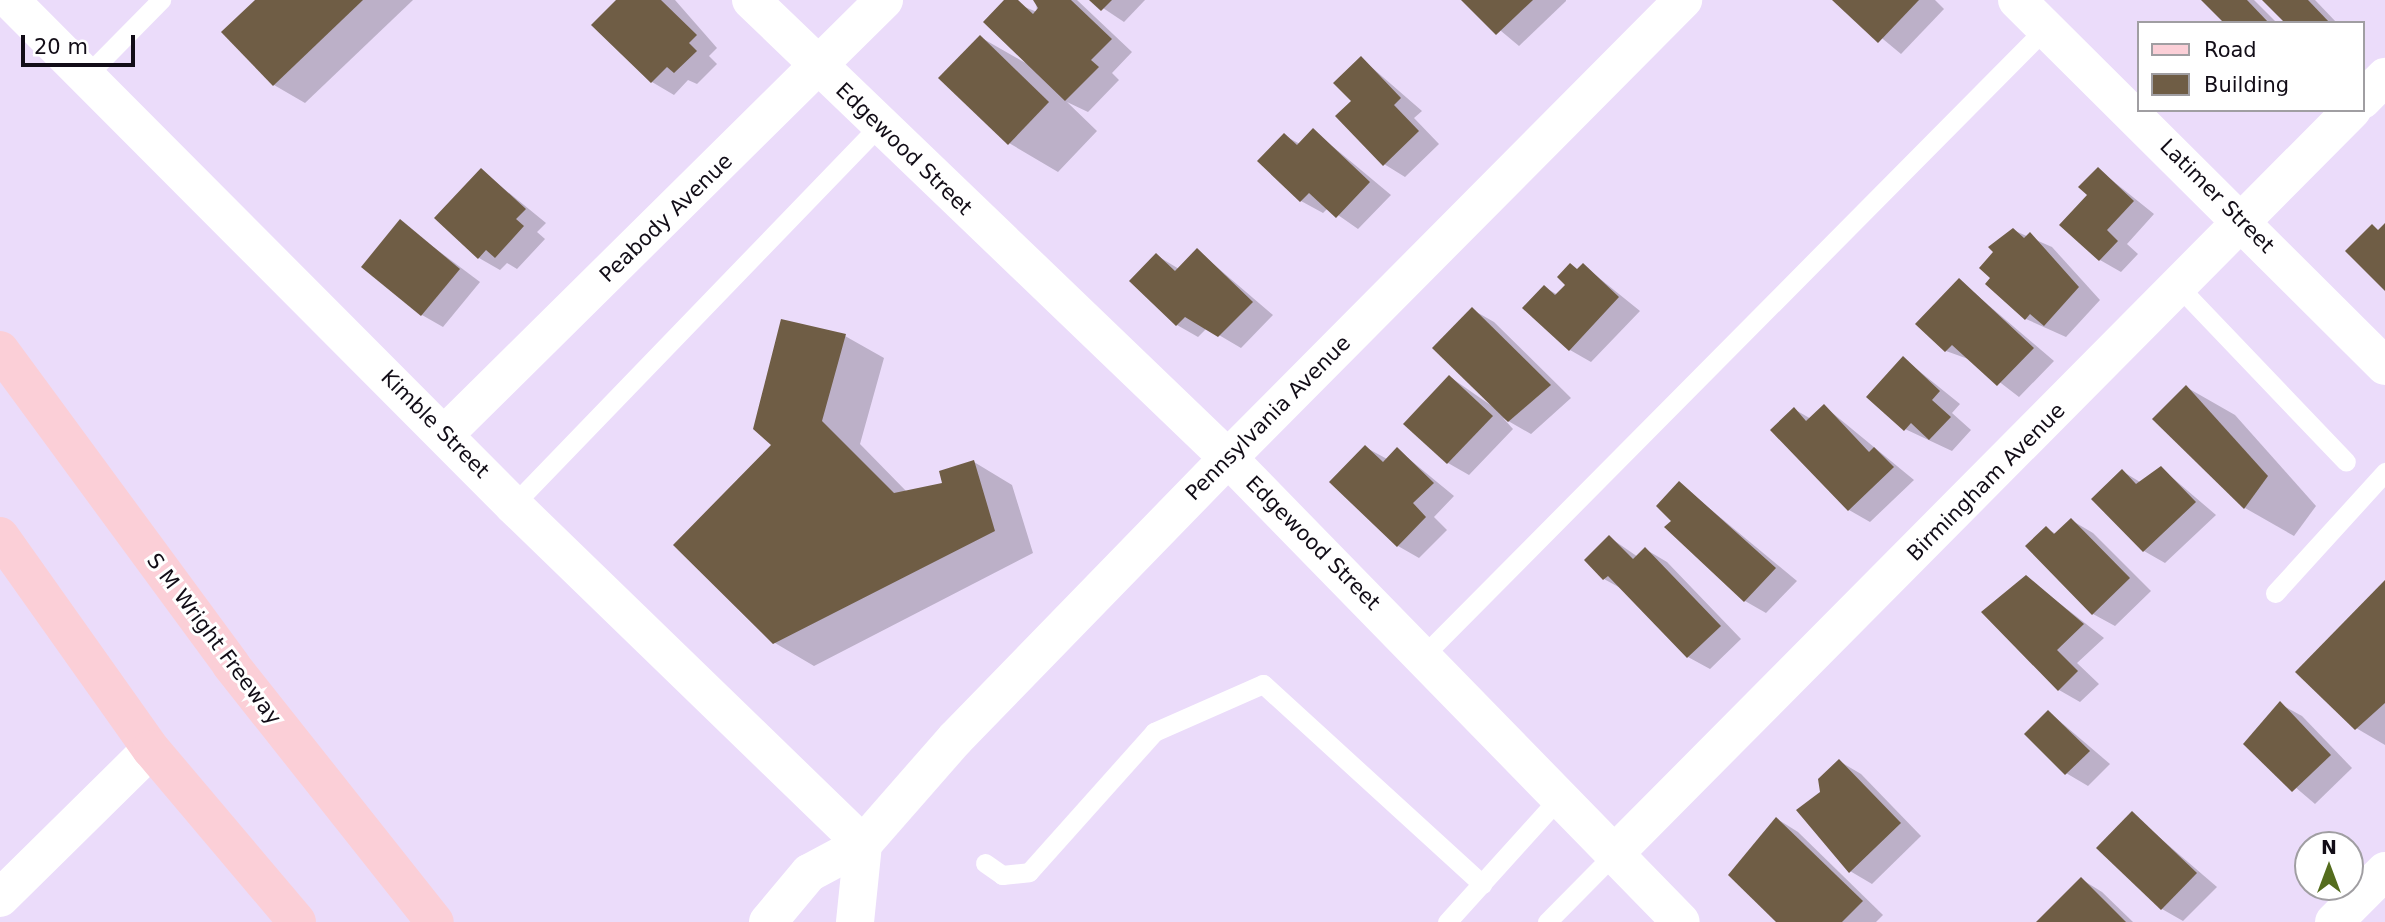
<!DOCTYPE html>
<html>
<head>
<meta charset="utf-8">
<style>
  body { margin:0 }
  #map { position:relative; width:2385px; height:922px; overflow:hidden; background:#ebdcfa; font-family:"DejaVu Sans",sans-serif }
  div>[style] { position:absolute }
  .shadow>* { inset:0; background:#0003 }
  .building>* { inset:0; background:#6f5d45 }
  .service>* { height:19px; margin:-9.5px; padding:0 9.5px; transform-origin:9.5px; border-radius:9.5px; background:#fff }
  .minor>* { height:38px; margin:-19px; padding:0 19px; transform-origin:19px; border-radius:19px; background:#fff }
  .tertiary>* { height:38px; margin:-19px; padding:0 19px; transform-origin:19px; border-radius:19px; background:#fff }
  .primary>* { height:38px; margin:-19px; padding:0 19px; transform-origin:19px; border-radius:19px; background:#fbcfd7 }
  span { translate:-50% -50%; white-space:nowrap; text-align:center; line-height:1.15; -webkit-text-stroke:6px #fff; paint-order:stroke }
  .street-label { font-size:21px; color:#120d17 }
  .legend { position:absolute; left:2137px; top:21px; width:228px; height:91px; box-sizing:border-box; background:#fff; border:2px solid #a09ea2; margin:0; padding:9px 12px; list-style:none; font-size:21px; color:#120d17 }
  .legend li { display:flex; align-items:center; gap:14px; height:35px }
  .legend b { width:35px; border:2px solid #a09ea2 }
  .north { position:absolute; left:2294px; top:831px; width:70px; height:70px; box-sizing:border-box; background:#fff; border:2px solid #a09ea2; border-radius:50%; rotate:0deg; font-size:19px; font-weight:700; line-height:28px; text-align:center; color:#120d17 }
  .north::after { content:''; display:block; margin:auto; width:24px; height:32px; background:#546c1d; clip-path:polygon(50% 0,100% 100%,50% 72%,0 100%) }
  .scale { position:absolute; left:21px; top:35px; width:114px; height:32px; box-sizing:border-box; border:4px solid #120d17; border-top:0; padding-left:9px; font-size:21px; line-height:24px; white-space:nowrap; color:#120d17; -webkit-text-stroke:5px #fff; paint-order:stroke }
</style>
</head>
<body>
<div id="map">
  <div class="shadow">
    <i style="clip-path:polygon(258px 0,413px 0,305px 103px,274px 85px)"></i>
    <i style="clip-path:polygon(618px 0,675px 0,717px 48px,709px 56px,717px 64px,697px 84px,688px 80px,674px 95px,652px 82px,594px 25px)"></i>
    <i style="clip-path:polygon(1007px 0,1037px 12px,1036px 0,1077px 0,1132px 52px,1112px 73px,1119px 80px,1088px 112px,1067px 102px,1097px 131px,1058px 172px,1009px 143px,980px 37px,1029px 65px)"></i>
    <i style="clip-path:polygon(1091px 0,1145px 0,1124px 22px)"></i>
    <i style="clip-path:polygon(1464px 0,1566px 0,1566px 1px,1519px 46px)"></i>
    <i style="clip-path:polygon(1836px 0,1935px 0,1944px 9px,1901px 54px)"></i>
    <i style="clip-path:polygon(2204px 0,2254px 0,2277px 23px,2226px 23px)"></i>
    <i style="clip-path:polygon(2265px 0,2315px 0,2337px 23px,2287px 23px)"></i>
    <i style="clip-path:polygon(1361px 58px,1422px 111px,1414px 118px,1439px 144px,1405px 177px,1384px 164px,1354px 101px)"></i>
    <i style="clip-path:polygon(1313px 130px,1391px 195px,1358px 229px,1328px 208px,1323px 213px,1301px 201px,1260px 161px,1285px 136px,1300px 144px)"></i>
    <i style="clip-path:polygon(2098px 169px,2154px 214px,2127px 244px,2138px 254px,2121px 272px,2100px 260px,2089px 195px)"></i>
    <i style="clip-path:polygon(481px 170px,546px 223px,537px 232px,545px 239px,517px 269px,507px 263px,500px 270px,479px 258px,436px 218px)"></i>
    <i style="clip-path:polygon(400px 222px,480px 282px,443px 327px,422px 315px)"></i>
    <i style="clip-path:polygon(2013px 230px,2052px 247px,2100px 300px,2066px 337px,2026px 319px,1993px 277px,1995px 252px)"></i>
    <i style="clip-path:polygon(1197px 250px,1273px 315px,1241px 348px,1207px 328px,1198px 337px,1177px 325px,1156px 255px,1179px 269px)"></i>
    <i style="clip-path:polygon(1583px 265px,1640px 311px,1591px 362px,1570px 350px,1544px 287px,1558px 295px)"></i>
    <i style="clip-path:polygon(1959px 280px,2054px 361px,2019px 397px,1971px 360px,1946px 351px)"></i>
    <i style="clip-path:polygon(1473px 310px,1494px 322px,1571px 398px,1531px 434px,1503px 418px,1513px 429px,1469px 475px,1448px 463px,1450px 377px,1499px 411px)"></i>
    <i style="clip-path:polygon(845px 336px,884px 358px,860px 444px,907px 492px,944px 485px,974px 462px,1012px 485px,1033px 553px,814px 666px,775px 643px,773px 445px)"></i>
    <i style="clip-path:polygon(1903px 358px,1960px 404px,1952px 413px,1971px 430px,1952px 451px,1905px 429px)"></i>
    <i style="clip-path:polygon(2186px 387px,2235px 415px,2316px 506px,2294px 536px,2245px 508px)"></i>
    <i style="clip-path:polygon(1824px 406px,1914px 480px,1870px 522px,1849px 510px,1794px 409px,1811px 419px)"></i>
    <i style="clip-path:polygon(1365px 447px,1387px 459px,1397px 449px,1454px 496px,1434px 517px,1447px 530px,1419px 558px,1398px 546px)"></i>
    <i style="clip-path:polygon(2161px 468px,2216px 515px,2165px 563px,2144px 551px,2122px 471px,2140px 482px)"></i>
    <i style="clip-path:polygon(1680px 484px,1797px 581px,1766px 613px,1745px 601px,1673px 521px)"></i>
    <i style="clip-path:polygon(2071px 520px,2093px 533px,2151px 591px,2115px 626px,2093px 614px,2027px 547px,2046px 528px,2056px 534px)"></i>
    <i style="clip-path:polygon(1609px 537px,1638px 557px,1645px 549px,1667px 562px,1741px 639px,1710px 669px,1688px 657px,1624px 590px,1604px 579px)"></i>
    <i style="clip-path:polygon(2026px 577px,2104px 638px,2077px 663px,2099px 684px,2080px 702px,2059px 690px)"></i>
    <i style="clip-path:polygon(2385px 582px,2385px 745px,2356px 728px)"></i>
    <i style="clip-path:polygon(2280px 704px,2302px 716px,2352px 768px,2315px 804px,2245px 744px)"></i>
    <i style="clip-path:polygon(2049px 712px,2110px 764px,2088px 786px,2066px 773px)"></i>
    <i style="clip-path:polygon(1839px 761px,1861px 774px,1921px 836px,1872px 884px,1850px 871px,1822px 794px)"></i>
    <i style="clip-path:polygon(2132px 814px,2217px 887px,2183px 921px,2162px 909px)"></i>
    <i style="clip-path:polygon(1777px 819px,1798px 832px,1883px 915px,1876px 922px,1778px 922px)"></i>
    <i style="clip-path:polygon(2081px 879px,2102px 892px,2133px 922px,2038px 922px)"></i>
  </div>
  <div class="building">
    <i style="clip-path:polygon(255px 0,363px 0,273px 86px,221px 32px)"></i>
    <i style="clip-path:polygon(616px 0,661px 0,697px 35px,689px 43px,697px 51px,674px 73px,667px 67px,651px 83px,591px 25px)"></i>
    <i style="clip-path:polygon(1004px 0,1018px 0,1033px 14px,1038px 8px,1033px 0,1071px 0,1112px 39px,1091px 60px,1099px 67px,1065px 101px,983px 22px)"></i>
    <i style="clip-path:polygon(1089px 0,1112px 0,1101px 11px)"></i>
    <i style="clip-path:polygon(1461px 0,1533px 0,1496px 35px)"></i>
    <i style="clip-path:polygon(1832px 0,1919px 0,1878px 43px)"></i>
    <i style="clip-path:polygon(2201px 0,2247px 0,2269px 23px,2224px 23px)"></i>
    <i style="clip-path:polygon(2262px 0,2308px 0,2330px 23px,2285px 23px)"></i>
    <i style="clip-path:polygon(980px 35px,1049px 102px,1008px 145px,938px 78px)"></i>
    <i style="clip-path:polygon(1361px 56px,1401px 98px,1394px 105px,1419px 131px,1383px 166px,1335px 116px,1351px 101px,1333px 83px)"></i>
    <i style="clip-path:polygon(1313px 128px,1370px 182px,1336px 218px,1309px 193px,1300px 202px,1257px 161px,1284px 133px,1297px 145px)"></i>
    <i style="clip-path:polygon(2098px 167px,2134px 201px,2107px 230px,2118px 241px,2099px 261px,2059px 225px,2087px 195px,2078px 187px)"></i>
    <i style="clip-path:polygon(481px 168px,526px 209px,516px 219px,524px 226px,495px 258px,486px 250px,478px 259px,434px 218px)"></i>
    <i style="clip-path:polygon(400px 219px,460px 269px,421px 316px,361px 267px)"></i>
    <i style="clip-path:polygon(2385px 223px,2385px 291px,2345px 251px,2372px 224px,2378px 230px)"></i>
    <i style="clip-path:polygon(2013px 228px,2024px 238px,2030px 232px,2079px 287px,2044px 326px,2030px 314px,2025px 320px,1985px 284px,1990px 278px,1979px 268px,1993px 252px,1988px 247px)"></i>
    <i style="clip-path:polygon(1197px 248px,1253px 302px,1218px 337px,1185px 317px,1176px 326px,1129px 281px,1156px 253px,1175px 271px)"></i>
    <i style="clip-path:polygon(1570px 263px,1577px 269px,1583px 263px,1619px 297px,1569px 351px,1522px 308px,1544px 285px,1555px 295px,1565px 285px,1557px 277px)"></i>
    <i style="clip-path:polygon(1959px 278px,2034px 348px,1997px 386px,1952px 345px,1945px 352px,1915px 324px)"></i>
    <i style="clip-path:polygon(1472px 307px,1551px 385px,1508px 422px,1432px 348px)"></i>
    <i style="clip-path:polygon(781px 319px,846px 334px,822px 421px,894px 493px,942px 483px,939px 471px,974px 460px,995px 531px,773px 644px,673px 545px,771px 445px,753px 429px)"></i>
    <i style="clip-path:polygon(1903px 356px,1940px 391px,1932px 400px,1951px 417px,1929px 440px,1911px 423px,1904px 431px,1866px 397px)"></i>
    <i style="clip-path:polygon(1449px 375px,1493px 416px,1447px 464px,1403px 424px)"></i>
    <i style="clip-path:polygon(2186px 385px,2268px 476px,2244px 509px,2152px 419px)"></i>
    <i style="clip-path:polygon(1824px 404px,1869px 452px,1874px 447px,1894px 467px,1848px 511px,1770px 430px,1794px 407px,1806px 421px)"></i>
    <i style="clip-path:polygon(1365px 445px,1383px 462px,1397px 447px,1434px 483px,1413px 503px,1426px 517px,1397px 547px,1329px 482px)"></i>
    <i style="clip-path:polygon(2161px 466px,2196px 502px,2143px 552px,2091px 499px,2122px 469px,2136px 484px)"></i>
    <i style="clip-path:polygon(1679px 481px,1776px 568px,1744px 602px,1664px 527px,1671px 521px,1656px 506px)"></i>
    <i style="clip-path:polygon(2071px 518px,2130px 578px,2092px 615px,2025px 546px,2046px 526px,2054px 534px)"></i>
    <i style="clip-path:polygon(1609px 535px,1633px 559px,1645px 547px,1721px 626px,1687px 658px,1608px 576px,1603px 580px,1584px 560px)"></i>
    <i style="clip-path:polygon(2026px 575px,2084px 624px,2057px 650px,2078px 671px,2058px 691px,1981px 612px)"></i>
    <i style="clip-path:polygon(2385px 580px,2385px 703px,2355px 730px,2295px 672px)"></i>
    <i style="clip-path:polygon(2280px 701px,2331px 755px,2292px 792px,2243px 744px)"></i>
    <i style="clip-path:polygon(2048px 710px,2090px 751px,2065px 775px,2024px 734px)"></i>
    <i style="clip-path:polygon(1839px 759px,1901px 823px,1849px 873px,1796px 810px,1820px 792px,1818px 779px)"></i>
    <i style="clip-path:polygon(2132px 811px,2197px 873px,2161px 910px,2096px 848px)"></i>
    <i style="clip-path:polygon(1776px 817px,1863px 901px,1842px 922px,1776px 922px,1728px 875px)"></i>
    <i style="clip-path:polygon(2081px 877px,2126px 922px,2036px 922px)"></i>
  </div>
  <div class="service">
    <i style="left:84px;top:78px;width:110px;rotate:-45.4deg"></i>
    <i style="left:2180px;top:288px;width:240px;rotate:46.3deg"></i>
    <i style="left:513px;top:505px;width:527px;rotate:-46deg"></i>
    <i style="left:2275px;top:593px;width:164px;rotate:-47.7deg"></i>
    <i style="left:1424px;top:655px;width:883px;rotate:-45.23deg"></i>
    <i style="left:985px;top:863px;width:21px;rotate:35deg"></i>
    <i style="left:1002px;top:875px;width:27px;rotate:-6deg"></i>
    <i style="left:1029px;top:872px;width:188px;rotate:-48.2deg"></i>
    <i style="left:1154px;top:732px;width:119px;rotate:-23.8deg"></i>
    <i style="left:1263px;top:684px;width:297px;rotate:42.4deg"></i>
    <i style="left:1447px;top:922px;width:170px;rotate:-47.9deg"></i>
    <i style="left:1547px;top:922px;width:100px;rotate:-45.4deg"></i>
  </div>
  <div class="minor">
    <i style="left:10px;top:0;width:713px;rotate:45.11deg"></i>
    <i style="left:513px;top:505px;width:487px;rotate:44.1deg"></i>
    <i style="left:751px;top:0;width:661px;rotate:43.84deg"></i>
    <i style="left:1228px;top:458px;width:648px;rotate:45.69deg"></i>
    <i style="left:2017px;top:0;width:519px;rotate:44.84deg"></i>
    <i style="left:2362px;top:100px;width:33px;rotate:-45deg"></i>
    <i style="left:446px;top:433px;width:616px;rotate:-44.67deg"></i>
    <i style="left:1617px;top:851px;width:1044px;rotate:-45.23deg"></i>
    <i style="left:0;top:898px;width:212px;rotate:-44.6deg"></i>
    <i style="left:2334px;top:922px;width:72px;rotate:-45deg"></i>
  </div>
  <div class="tertiary">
    <i style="left:768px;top:922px;width:64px;rotate:-50.1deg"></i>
    <i style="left:809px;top:873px;width:61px;rotate:-28.2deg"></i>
    <i style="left:863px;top:844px;width:140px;rotate:-48.8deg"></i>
    <i style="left:955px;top:739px;width:392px;rotate:-45.8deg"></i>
    <i style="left:1228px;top:458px;width:646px;rotate:-45.19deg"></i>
    <i style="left:855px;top:922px;width:78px;rotate:-84.1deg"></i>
  </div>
  <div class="primary">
    <i style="left:0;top:350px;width:391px;rotate:53.7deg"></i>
    <i style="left:231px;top:665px;width:328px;rotate:51.6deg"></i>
    <i style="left:0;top:536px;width:261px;rotate:54.7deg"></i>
    <i style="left:151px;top:749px;width:226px;rotate:49.8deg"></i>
  </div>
  <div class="street-label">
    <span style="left:904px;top:149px;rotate:44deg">Edgewood Street</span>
    <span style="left:2217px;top:196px;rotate:45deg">Latimer Street</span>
    <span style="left:666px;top:218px;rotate:-44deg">Peabody Avenue</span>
    <span style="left:1268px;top:418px;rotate:-45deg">Pennsylvania Avenue</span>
    <span style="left:435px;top:424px;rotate:45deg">Kimble Street</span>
    <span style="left:1986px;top:482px;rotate:-45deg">Birmingham Avenue</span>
    <span style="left:1313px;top:543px;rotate:45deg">Edgewood Street</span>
    <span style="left:214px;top:639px;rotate:53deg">S M Wright Freeway</span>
  </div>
  <ul class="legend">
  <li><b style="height:9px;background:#fbcfd7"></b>Road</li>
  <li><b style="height:19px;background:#6f5d45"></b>Building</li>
  </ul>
  <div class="north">N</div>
  <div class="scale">20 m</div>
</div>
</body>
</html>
